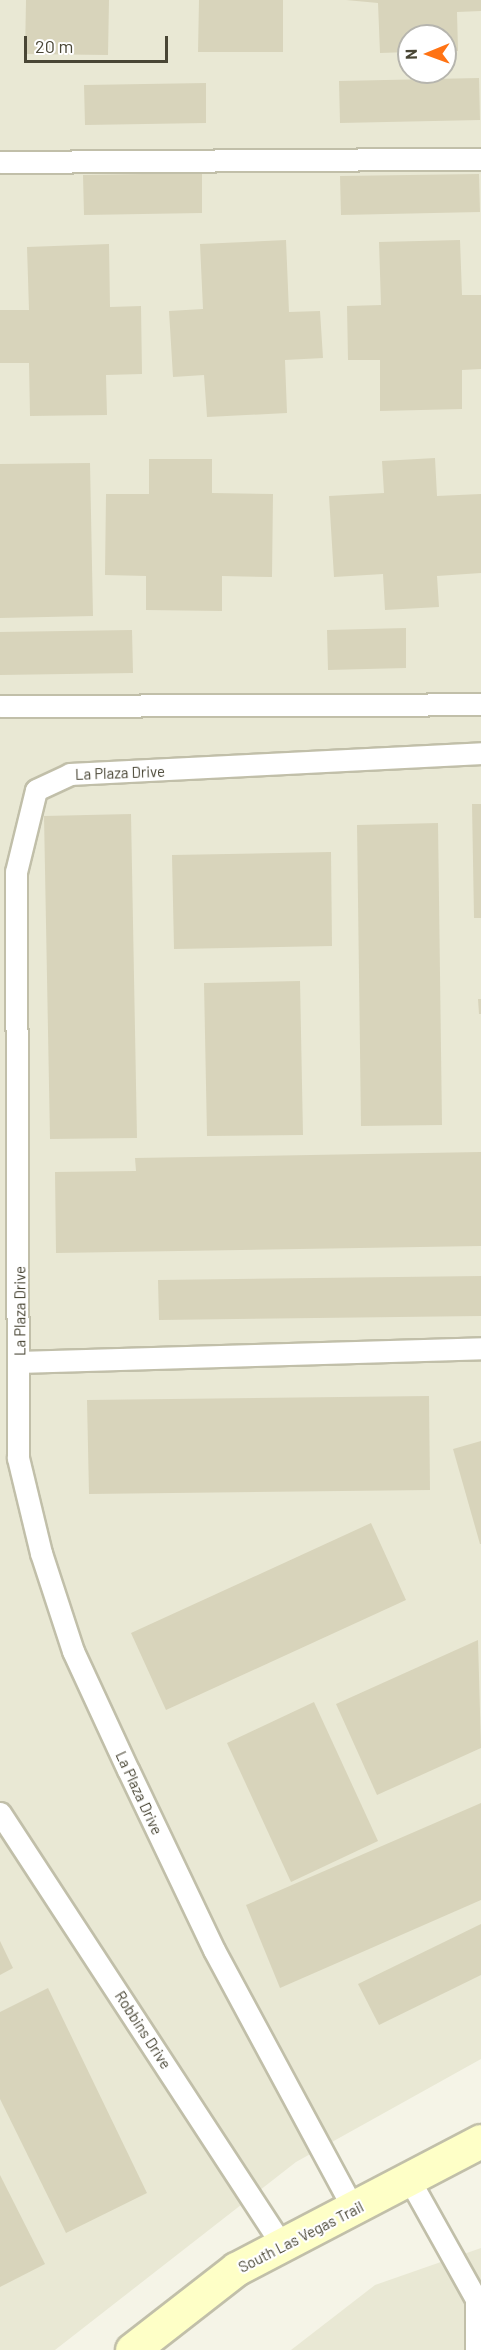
<!DOCTYPE html>
<html>
<head>
<meta charset="utf-8">
<style>
  body { margin:0 }
  #map { position:relative; width:481px; height:2350px; overflow:hidden; background:#f5f4e7; font-family:Barlow,sans-serif }
  div>[style] { position:absolute }
  .residential>* { inset:0; background:#e9e8d4 }
  .building>* { inset:0; background:#d8d4bb }
  .roads { filter:drop-shadow(2px 0 #c1bfa9) drop-shadow(-2px 0 #c1bfa9) drop-shadow(0 2px #c1bfa9) drop-shadow(0 -2px #c1bfa9) }
  .service>* { height:21px; margin:-10.5px; padding:0 10.5px; transform-origin:10.5px; border-radius:10.5px; background:#fff }
  .secondary>* { height:33px; margin:-16.5px; padding:0 16.5px; transform-origin:16.5px; border-radius:16.5px; background:#feffc7 }
  span { translate:-50% -50%; white-space:nowrap; text-align:center; line-height:1.15; -webkit-text-stroke:4.5px #fff; paint-order:stroke }
  .street-label { font-size:15px; color:#494635 }
  .north { position:absolute; left:397px; top:24px; width:60px; height:60px; box-sizing:border-box; background:#fff; border:2px solid #b6b5ae; border-radius:50%; rotate:269deg; font-size:16px; font-weight:700; line-height:24px; text-align:center; color:#494635 }
  .north::after { content:''; display:block; margin:auto; width:21px; height:27px; background:#ff7314; clip-path:polygon(50% 0,100% 100%,50% 72%,0 100%) }
  .scale { position:absolute; left:24px; top:36px; width:144px; height:27px; box-sizing:border-box; border:3px solid #494635; border-top:0; padding-left:8px; font-size:18px; line-height:21px; white-space:nowrap; color:#494635; -webkit-text-stroke:4px #fff; paint-order:stroke }
</style>
</head>
<body>
<div id="map">
  <div class="residential">
    <i style="clip-path:polygon(evenodd,0 0,481px 0,481px 2059px,296px 2162px,55px 2350px,0 2350px,0 0,409px 36px,445px 36px,445px 72px,409px 72px,409px 36px)"></i>
    <i style="clip-path:polygon(481px 2248px,481px 2350px,291px 2350px,375px 2285px)"></i>
  </div>
  <div class="building">
    <i style="clip-path:polygon(26px 0,109px 0,108px 55px,25px 54px)"></i>
    <i style="clip-path:polygon(199px 0,283px 0,283px 52px,198px 52px)"></i>
    <i style="clip-path:polygon(346px 0,481px 0,481px 11px,457px 12px,458px 51px,445px 51px,445px 36px,409px 36px,409px 52px,380px 53px,378px 3px)"></i>
    <i style="clip-path:polygon(479px 78px,480px 120px,340px 123px,339px 81px)"></i>
    <i style="clip-path:polygon(206px 83px,206px 123px,85px 125px,84px 85px)"></i>
    <i style="clip-path:polygon(202px 173px,202px 213px,84px 215px,83px 175px)"></i>
    <i style="clip-path:polygon(479px 174px,480px 212px,341px 215px,340px 176px)"></i>
    <i style="clip-path:polygon(286px 240px,289px 312px,320px 311px,323px 358px,285px 360px,287px 413px,207px 417px,204px 375px,173px 377px,169px 311px,203px 309px,200px 244px)"></i>
    <i style="clip-path:polygon(460px 240px,462px 295px,481px 295px,481px 369px,462px 370px,462px 409px,380px 411px,380px 360px,348px 360px,347px 306px,381px 305px,379px 242px)"></i>
    <i style="clip-path:polygon(109px 244px,110px 307px,141px 306px,142px 374px,106px 375px,107px 415px,30px 416px,29px 363px,0 363px,0 310px,29px 310px,27px 247px)"></i>
    <i style="clip-path:polygon(435px 458px,437px 496px,481px 494px,481px 573px,437px 576px,439px 607px,385px 610px,383px 574px,334px 577px,329px 496px,384px 493px,382px 461px)"></i>
    <i style="clip-path:polygon(149px 459px,212px 459px,212px 493px,273px 494px,272px 577px,222px 576px,222px 611px,146px 610px,146px 576px,105px 575px,106px 494px,149px 494px)"></i>
    <i style="clip-path:polygon(90px 463px,93px 616px,0 618px,0 464px)"></i>
    <i style="clip-path:polygon(406px 628px,406px 668px,328px 670px,327px 630px)"></i>
    <i style="clip-path:polygon(132px 630px,133px 673px,0 675px,0 632px)"></i>
    <i style="clip-path:polygon(472px 804px,481px 804px,481px 918px,474px 918px)"></i>
    <i style="clip-path:polygon(131px 814px,137px 1138px,50px 1139px,44px 816px)"></i>
    <i style="clip-path:polygon(438px 823px,442px 1125px,361px 1126px,357px 825px)"></i>
    <i style="clip-path:polygon(331px 852px,332px 946px,174px 949px,172px 855px)"></i>
    <i style="clip-path:polygon(300px 981px,303px 1135px,207px 1136px,204px 983px)"></i>
    <i style="clip-path:polygon(478px 999px,481px 999px,481px 1014px,479px 1014px)"></i>
    <i style="clip-path:polygon(481px 1152px,481px 1246px,56px 1253px,55px 1172px,136px 1171px,135px 1158px)"></i>
    <i style="clip-path:polygon(481px 1276px,481px 1316px,159px 1320px,158px 1280px)"></i>
    <i style="clip-path:polygon(429px 1396px,430px 1490px,89px 1494px,87px 1400px)"></i>
    <i style="clip-path:polygon(481px 1441px,481px 1544px,480px 1544px,453px 1449px)"></i>
    <i style="clip-path:polygon(371px 1523px,406px 1600px,166px 1710px,131px 1633px)"></i>
    <i style="clip-path:polygon(478px 1640px,481px 1748px,377px 1795px,336px 1704px)"></i>
    <i style="clip-path:polygon(314px 1702px,378px 1841px,291px 1882px,227px 1743px)"></i>
    <i style="clip-path:polygon(481px 1803px,481px 1900px,280px 1988px,246px 1905px)"></i>
    <i style="clip-path:polygon(481px 1924px,481px 1975px,379px 2025px,358px 1984px)"></i>
    <i style="clip-path:polygon(0 1941px,13px 1968px,0 1975px)"></i>
    <i style="clip-path:polygon(48px 1988px,147px 2193px,66px 2233px,0 2099px,0 2012px)"></i>
    <i style="clip-path:polygon(0 2175px,45px 2264px,0 2287px)"></i>
  </div>
  <div class="roads">
    <div class="service">
      <i style="left:0;top:162px;width:481px;rotate:-0.4deg"></i>
      <i style="left:0;top:706px;width:481px;rotate:-0.2deg"></i>
      <i style="left:20px;top:1362px;width:461px;rotate:-1.7deg"></i>
      <i style="left:0;top:1813px;width:520px;rotate:56.86deg"></i>
      <i style="left:409px;top:2179px;width:137px;rotate:60.8deg"></i>
      <i style="left:476px;top:2299px;width:51px;rotate:90deg"></i>
      <i style="left:354px;top:2210px;width:295px;rotate:-118.3deg"></i>
      <i style="left:214px;top:1950px;width:199px;rotate:-115.5deg"></i>
      <i style="left:128px;top:1770px;width:131px;rotate:-114.8deg"></i>
      <i style="left:73px;top:1651px;width:103px;rotate:-108.1deg"></i>
      <i style="left:41px;top:1553px;width:98px;rotate:-103.6deg"></i>
      <i style="left:18px;top:1458px;width:586px;rotate:-90.2deg"></i>
      <i style="left:16px;top:872px;width:84px;rotate:-76.3deg"></i>
      <i style="left:36px;top:790px;width:38px;rotate:-25deg"></i>
      <i style="left:70px;top:774px;width:412px;rotate:-2.9deg"></i>
    </div>
    <div class="secondary">
      <i style="left:132px;top:2350px;width:132px;rotate:-37.9deg"></i>
      <i style="left:236px;top:2269px;width:276px;rotate:-27.6deg"></i>
    </div>
  </div>
  <div class="street-label">
    <span style="left:120px;top:773px;rotate:-2deg">La Plaza Drive</span>
    <span style="left:20px;top:1311px;rotate:-90deg">La Plaza Drive</span>
    <span style="left:139px;top:1793px;rotate:65deg">La Plaza Drive</span>
    <span style="left:143px;top:2030px;rotate:57deg">Robbins Drive</span>
    <span style="left:301px;top:2237px;rotate:-27deg">South Las Vegas Trail</span>
  </div>
  <div class="north">N</div>
  <div class="scale">20 m</div>
</div>
</body>
</html>
